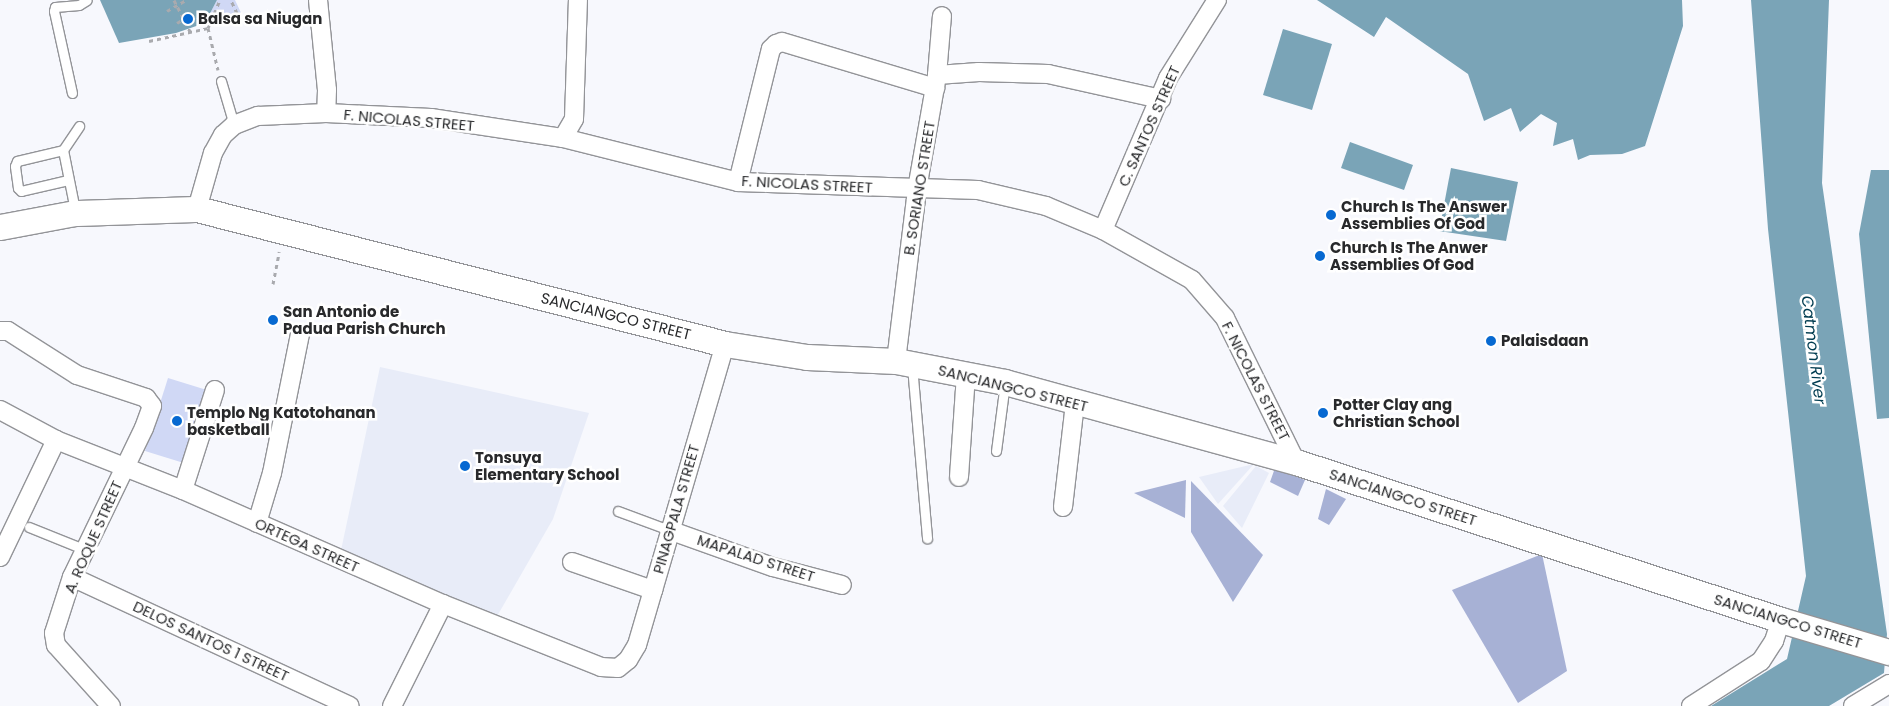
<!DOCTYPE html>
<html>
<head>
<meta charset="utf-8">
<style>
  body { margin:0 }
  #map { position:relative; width:1889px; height:706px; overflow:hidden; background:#f7f8fd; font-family:Poppins,sans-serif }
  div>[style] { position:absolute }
  .built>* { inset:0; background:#e8ecf8 }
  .green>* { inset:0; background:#d0d8f5 }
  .forest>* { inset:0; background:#a7b1d5 }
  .water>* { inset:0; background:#7aa4b7 }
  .path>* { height:3px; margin-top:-1.5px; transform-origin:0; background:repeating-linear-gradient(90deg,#a9aaae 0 4px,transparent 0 8px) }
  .roads { filter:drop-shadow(1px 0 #939498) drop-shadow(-1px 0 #939498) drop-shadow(0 1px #939498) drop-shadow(0 -1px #939498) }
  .lane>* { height:9px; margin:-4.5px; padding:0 4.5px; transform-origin:4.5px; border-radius:4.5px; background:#fff }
  .street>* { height:18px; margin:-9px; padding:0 9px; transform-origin:9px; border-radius:9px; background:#fff }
  .secondary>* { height:25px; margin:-12.5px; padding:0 12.5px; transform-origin:12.5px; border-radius:12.5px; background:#fff }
  .dots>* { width:14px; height:14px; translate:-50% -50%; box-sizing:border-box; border:2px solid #fff; border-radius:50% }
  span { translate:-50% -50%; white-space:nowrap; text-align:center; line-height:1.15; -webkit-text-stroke:5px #fff; paint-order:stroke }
  .poi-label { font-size:15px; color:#28292b; font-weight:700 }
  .left { translate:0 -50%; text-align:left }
  .street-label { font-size:15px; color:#28292b }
  .water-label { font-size:16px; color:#003c50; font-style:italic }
</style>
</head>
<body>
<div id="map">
  <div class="built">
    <i style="clip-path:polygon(380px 367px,589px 413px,553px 519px,496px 618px,340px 555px)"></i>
    <i style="clip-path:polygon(1254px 464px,1218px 504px,1199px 477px)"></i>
    <i style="clip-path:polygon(1256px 466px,1269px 473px,1242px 528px,1223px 506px)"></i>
  </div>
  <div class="green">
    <i style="clip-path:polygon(217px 0,235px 0,242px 15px,205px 23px)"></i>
    <i style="clip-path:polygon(168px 378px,210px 391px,187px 464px,145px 451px)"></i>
  </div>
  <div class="forest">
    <i style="clip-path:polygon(1275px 468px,1305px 480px,1298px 496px,1270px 482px)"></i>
    <i style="clip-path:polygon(1186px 480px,1185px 518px,1134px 493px)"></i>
    <i style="clip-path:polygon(1191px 481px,1263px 555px,1233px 602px,1191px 532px)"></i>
    <i style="clip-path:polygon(1326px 489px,1346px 499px,1329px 525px,1318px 519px)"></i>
    <i style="clip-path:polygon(1542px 554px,1567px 671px,1518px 703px,1452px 590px)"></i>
  </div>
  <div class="water">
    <i style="clip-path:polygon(100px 0,217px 0,205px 23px,176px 33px,119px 43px)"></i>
    <i style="clip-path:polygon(1317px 0,1682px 0,1683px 26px,1645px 146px,1622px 154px,1590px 155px,1578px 160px,1573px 139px,1553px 146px,1557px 123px,1541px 114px,1520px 132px,1511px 108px,1484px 121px,1468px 74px,1386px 17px,1374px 37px)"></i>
    <i style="clip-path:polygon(1751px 0,1829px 0,1822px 183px,1887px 634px,1884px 673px,1829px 706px,1711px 706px,1787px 659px,1806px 576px,1768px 229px)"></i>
    <i style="clip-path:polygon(1283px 29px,1332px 44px,1312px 110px,1263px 95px)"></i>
    <i style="clip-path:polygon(1350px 142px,1413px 165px,1404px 190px,1341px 168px)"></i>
    <i style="clip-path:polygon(1451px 168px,1518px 182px,1506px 241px,1439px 231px)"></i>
    <i style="clip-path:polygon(1871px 170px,1889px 170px,1889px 418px,1877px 419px,1859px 234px)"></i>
  </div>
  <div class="path">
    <i style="left:174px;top:0;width:37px;rotate:63deg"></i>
    <i style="left:167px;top:11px;width:22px;rotate:-30deg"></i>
    <i style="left:210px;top:21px;width:28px;rotate:-17deg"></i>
    <i style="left:237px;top:13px;width:14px;rotate:-115deg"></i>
    <i style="left:177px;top:23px;width:17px;rotate:-31deg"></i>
    <i style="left:208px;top:28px;width:30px;rotate:-67deg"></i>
    <i style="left:149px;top:41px;width:60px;rotate:-12.4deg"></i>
    <i style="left:208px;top:28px;width:43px;rotate:76.6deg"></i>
    <i style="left:273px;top:284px;width:33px;rotate:-79deg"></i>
  </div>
  <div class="roads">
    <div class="lane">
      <i style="left:221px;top:81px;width:46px;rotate:73.5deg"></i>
      <i style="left:72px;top:93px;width:84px;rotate:-102.4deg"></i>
      <i style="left:54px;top:11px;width:4px;rotate:-76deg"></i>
      <i style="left:55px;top:7px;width:24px;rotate:-5deg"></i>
      <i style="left:79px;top:5px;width:9px;rotate:-32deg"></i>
      <i style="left:63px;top:150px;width:29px;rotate:-56deg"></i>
      <i style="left:68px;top:180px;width:48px;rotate:166.8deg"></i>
      <i style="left:21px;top:191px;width:4px;rotate:-135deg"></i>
      <i style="left:18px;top:188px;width:22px;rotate:-98deg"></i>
      <i style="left:15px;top:166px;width:5px;rotate:-68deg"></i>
      <i style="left:17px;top:161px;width:47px;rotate:-13.4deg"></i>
      <i style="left:63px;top:150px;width:61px;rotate:78.7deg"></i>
      <i style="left:912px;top:366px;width:173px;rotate:85deg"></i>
      <i style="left:996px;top:451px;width:69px;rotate:-82.5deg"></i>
      <i style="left:618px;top:511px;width:54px;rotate:20.4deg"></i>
      <i style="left:29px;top:527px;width:61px;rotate:22deg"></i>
    </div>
    <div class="street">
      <i style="left:318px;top:0;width:90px;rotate:84.3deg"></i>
      <i style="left:327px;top:90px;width:23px;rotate:92deg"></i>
      <i style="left:937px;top:75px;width:42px;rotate:-4.1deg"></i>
      <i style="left:979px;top:72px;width:69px;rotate:1.7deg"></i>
      <i style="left:1048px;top:74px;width:116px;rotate:12.5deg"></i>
      <i style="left:563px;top:138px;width:22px;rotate:-60deg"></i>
      <i style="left:574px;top:119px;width:119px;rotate:-88.1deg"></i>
      <i style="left:738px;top:182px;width:137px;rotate:-76.1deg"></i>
      <i style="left:771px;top:49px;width:7px;rotate:-45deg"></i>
      <i style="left:776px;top:44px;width:6px;rotate:-18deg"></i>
      <i style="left:782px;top:42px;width:160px;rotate:16.7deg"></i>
      <i style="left:197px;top:209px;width:58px;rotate:-74.1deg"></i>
      <i style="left:213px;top:153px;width:21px;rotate:-61deg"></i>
      <i style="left:223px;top:135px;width:15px;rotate:-42deg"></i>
      <i style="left:234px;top:125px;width:26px;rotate:-21deg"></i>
      <i style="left:258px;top:116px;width:68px;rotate:-2.5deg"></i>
      <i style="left:326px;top:113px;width:105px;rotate:2.7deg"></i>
      <i style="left:431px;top:118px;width:134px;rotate:8.6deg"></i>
      <i style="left:563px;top:138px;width:180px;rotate:14.1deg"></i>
      <i style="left:738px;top:182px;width:240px;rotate:1.9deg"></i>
      <i style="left:978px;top:190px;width:70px;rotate:13.2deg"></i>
      <i style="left:1046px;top:206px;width:62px;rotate:22.8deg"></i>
      <i style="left:1103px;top:230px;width:102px;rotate:29.3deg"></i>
      <i style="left:1192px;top:280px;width:50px;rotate:49deg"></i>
      <i style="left:1225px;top:318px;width:161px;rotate:63.8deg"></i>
      <i style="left:1103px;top:230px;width:165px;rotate:-66.8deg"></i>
      <i style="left:1168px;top:78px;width:92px;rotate:-57.9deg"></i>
      <i style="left:0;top:331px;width:8px"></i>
      <i style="left:8px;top:331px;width:82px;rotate:32.5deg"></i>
      <i style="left:77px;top:375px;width:73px;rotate:18.4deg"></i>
      <i style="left:146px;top:398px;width:10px;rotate:53deg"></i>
      <i style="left:152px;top:406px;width:23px;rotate:110deg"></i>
      <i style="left:144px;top:428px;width:165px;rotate:115.8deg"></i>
      <i style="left:72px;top:577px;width:59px;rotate:107.8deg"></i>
      <i style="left:54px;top:633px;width:12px;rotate:81deg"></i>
      <i style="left:56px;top:645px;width:82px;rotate:48deg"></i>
      <i style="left:896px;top:361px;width:173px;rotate:-83deg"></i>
      <i style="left:917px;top:189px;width:116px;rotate:-80deg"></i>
      <i style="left:937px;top:75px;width:59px;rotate:-85.2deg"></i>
      <i style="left:0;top:410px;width:64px;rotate:28.2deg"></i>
      <i style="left:56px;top:440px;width:136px;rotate:21.5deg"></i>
      <i style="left:183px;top:490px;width:284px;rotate:23.7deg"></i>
      <i style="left:443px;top:604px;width:170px;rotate:21.7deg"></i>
      <i style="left:601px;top:667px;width:17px;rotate:3deg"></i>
      <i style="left:618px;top:668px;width:13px;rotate:-39deg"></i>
      <i style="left:628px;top:660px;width:17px;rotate:-59deg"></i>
      <i style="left:637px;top:645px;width:314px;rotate:-73.7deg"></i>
      <i style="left:959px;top:477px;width:103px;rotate:-86.1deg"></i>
      <i style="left:183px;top:490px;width:105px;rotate:-72.3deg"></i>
      <i style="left:1063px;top:507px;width:105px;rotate:-83.4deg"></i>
      <i style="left:257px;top:523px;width:52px;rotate:-73.3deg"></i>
      <i style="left:272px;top:473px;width:142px;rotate:-78.6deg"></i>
      <i style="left:669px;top:530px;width:110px;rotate:19.6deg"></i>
      <i style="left:773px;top:567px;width:71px;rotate:14.6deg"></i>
      <i style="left:0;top:557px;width:130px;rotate:-64.4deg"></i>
      <i style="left:572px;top:562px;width:86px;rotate:19.1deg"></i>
      <i style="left:72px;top:577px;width:306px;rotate:24.9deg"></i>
      <i style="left:392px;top:706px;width:114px;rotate:-63.4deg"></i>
      <i style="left:1691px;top:706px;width:83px;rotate:-32.7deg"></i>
      <i style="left:1761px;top:661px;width:24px;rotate:-57deg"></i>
      <i style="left:1774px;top:641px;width:22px;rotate:-72deg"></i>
      <i style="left:1853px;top:706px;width:42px;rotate:-31.4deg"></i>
    </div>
    <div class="secondary">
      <i style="left:0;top:227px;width:76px;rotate:-10.6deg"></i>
      <i style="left:75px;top:213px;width:122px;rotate:-1.9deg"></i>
      <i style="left:197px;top:209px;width:545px;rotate:14.34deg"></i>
      <i style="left:725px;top:344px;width:83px;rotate:9deg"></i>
      <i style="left:807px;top:357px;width:89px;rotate:2.6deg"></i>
      <i style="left:896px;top:361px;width:111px;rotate:10.9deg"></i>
      <i style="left:1005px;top:382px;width:302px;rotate:15.4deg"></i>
      <i style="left:1296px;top:462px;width:510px;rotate:18.04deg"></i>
      <i style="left:1781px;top:620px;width:113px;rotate:16.5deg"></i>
    </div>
  </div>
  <div class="dots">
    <i style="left:188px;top:19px;background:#0769d1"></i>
    <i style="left:1331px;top:215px;background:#0769d1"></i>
    <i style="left:1320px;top:256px;background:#0769d1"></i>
    <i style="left:273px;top:320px;background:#0769d1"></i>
    <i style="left:1491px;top:341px;background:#0769d1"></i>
    <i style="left:1323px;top:413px;background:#0769d1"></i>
    <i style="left:177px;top:421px;background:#0769d1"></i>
    <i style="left:465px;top:466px;background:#0769d1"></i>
  </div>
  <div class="poi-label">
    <span class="left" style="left:198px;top:19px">Balsa sa Niugan</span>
    <span class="left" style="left:1341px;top:215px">Church Is The Answer<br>Assemblies Of God</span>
    <span class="left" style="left:1330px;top:256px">Church Is The Anwer<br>Assemblies Of God</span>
    <span class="left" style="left:283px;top:320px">San Antonio de<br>Padua Parish Church</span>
    <span class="left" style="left:1501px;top:341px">Palaisdaan</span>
    <span class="left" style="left:1333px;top:413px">Potter Clay ang<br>Christian School</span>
    <span class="left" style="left:187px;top:421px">Templo Ng Katotohanan<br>basketball</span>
    <span class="left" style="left:475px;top:466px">Tonsuya<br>Elementary School</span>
  </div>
  <div class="street-label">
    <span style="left:409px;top:120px;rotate:5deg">F. NICOLAS STREET</span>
    <span style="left:1149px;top:126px;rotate:-66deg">C. SANTOS STREET</span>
    <span style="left:807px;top:184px;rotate:3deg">F. NICOLAS STREET</span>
    <span style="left:919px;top:188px;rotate:-81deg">B. SORIANO STREET</span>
    <span style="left:616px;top:316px;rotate:14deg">SANCIANGCO STREET</span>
    <span style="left:1256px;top:381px;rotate:63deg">F. NICOLAS STREET</span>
    <span style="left:1013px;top:388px;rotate:14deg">SANCIANGCO STREET</span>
    <span style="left:1403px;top:497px;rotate:18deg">SANCIANGCO STREET</span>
    <span style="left:676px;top:509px;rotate:-74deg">PINAGPALA STREET</span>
    <span style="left:93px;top:537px;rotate:-66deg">A. ROQUE STREET</span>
    <span style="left:307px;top:545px;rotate:24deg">ORTEGA STREET</span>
    <span style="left:756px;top:558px;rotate:18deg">MAPALAD STREET</span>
    <span style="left:1788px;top:621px;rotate:17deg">SANCIANGCO STREET</span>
    <span style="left:211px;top:641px;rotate:25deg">DELOS SANTOS 1 STREET</span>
  </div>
  <div class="water-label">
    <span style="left:1813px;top:350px;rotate:83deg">Catmon River</span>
  </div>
</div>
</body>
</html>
